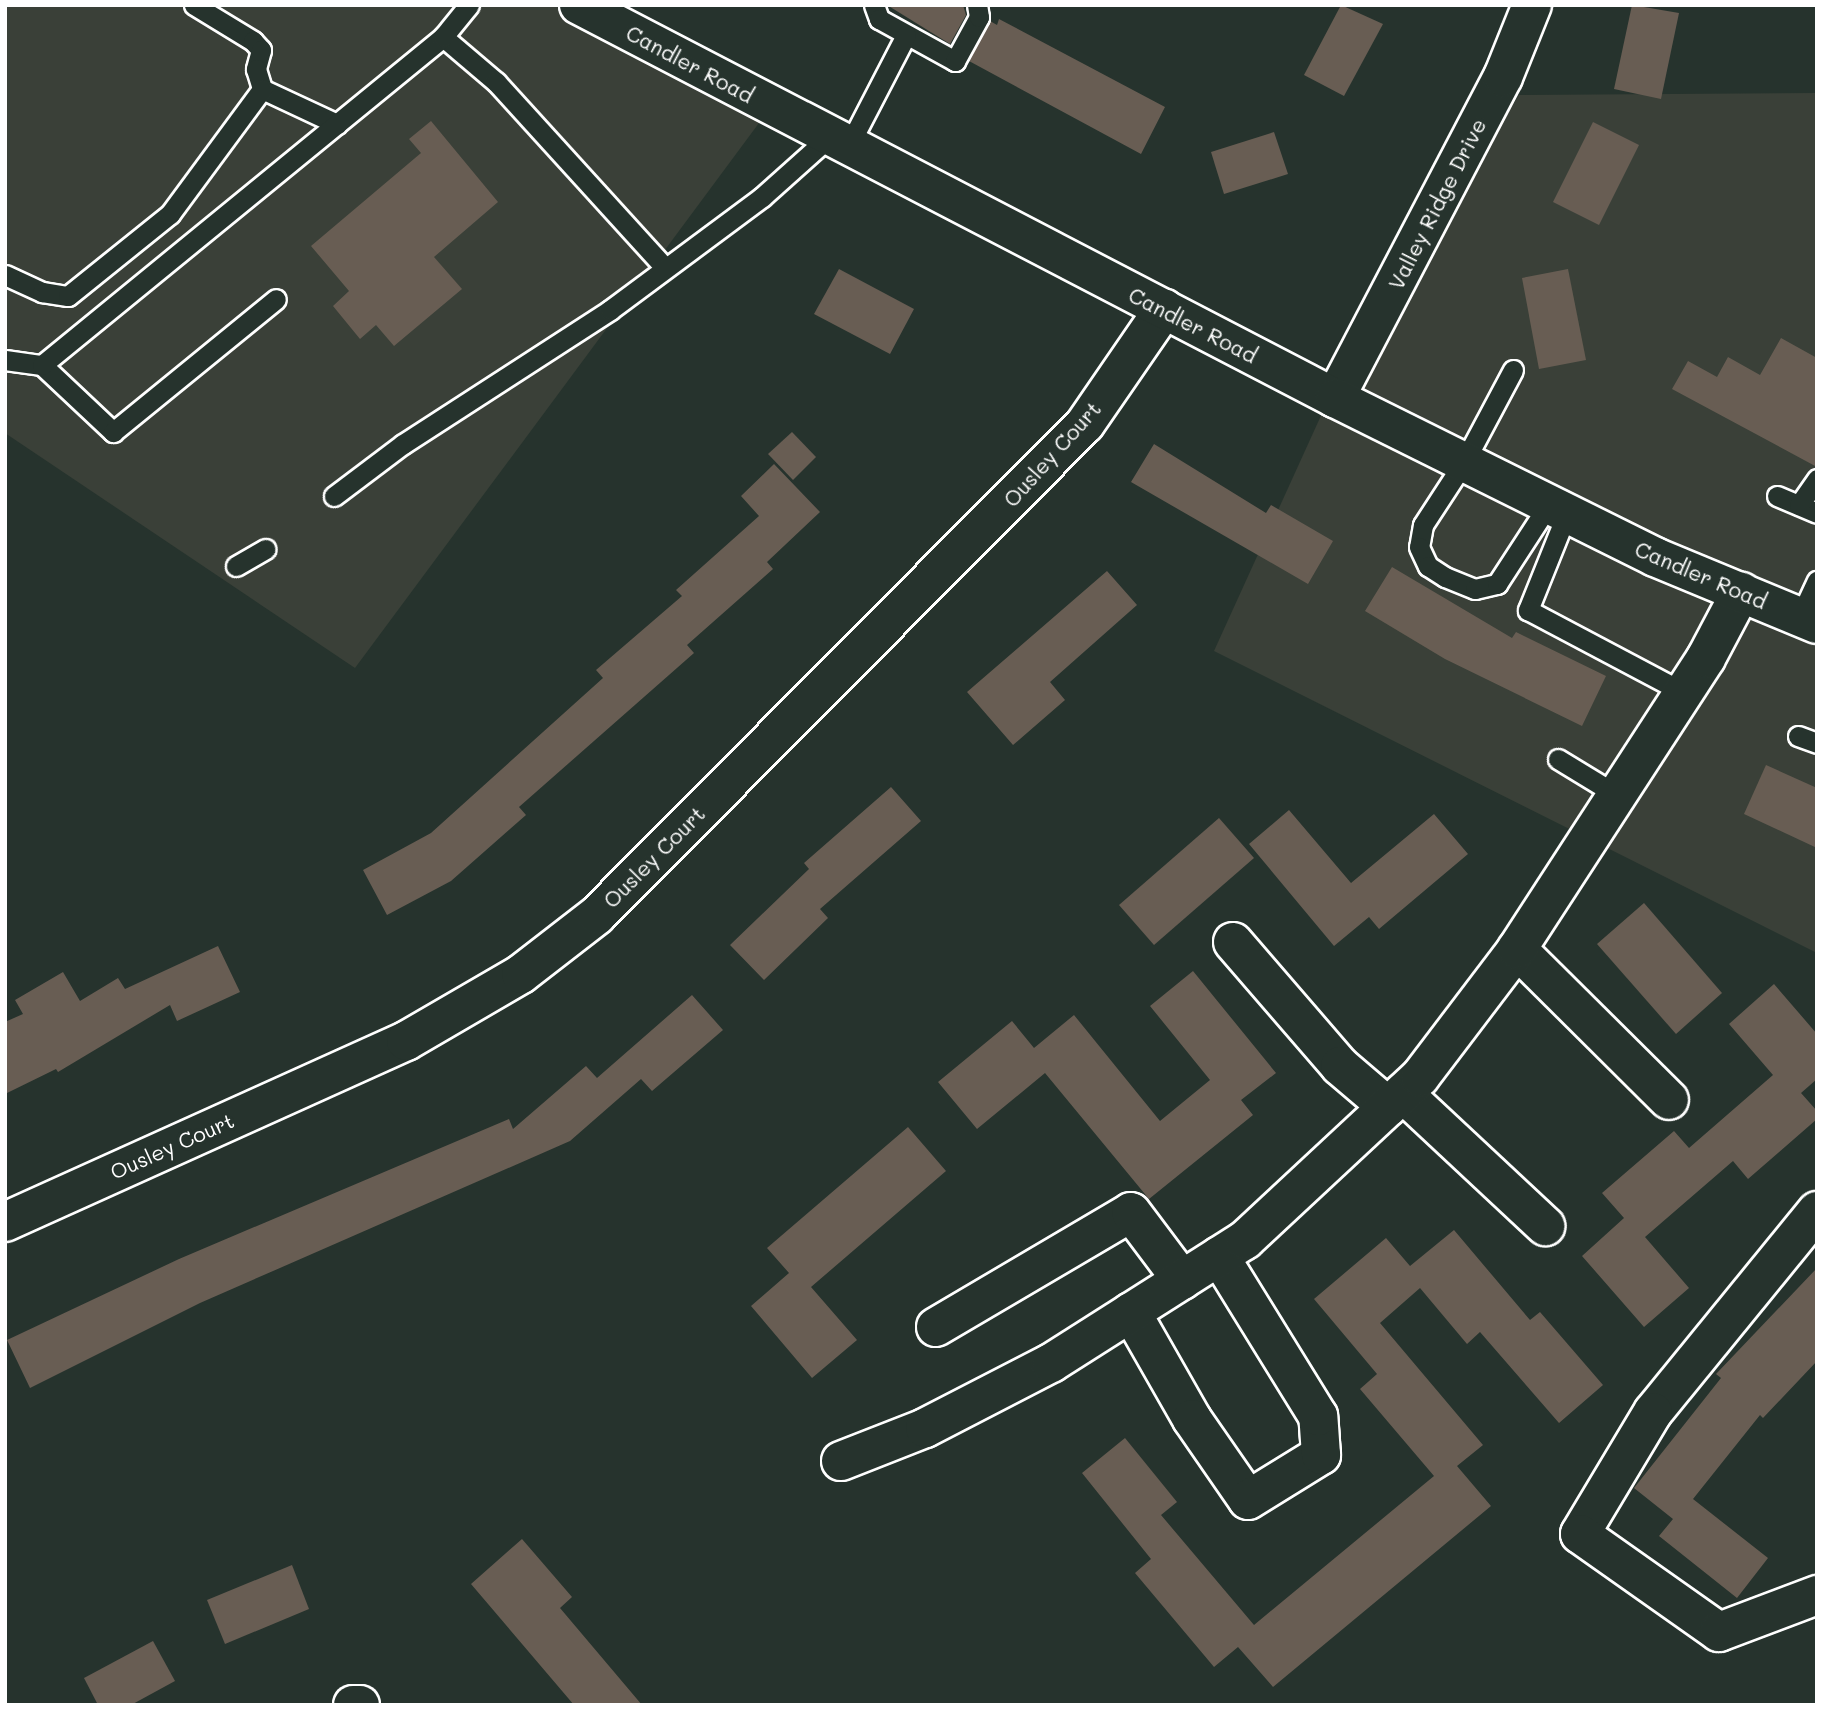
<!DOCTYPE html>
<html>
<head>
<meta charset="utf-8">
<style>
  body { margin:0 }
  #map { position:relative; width:1822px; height:1710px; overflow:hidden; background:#26332d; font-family:Mali,sans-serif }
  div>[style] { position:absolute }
  .built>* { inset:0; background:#3a4038 }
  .building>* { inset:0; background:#685d53 }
  .roads { filter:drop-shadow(2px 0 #fff) drop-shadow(-2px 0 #fff) drop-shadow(0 2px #fff) drop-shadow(0 -2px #fff) }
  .service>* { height:19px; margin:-9.5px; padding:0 9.5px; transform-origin:9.5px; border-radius:9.5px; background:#26332d }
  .minor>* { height:38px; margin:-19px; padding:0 19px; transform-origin:19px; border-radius:19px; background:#26332d }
  .secondary>* { height:38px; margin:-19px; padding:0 19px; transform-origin:19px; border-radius:19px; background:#26332d }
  span { translate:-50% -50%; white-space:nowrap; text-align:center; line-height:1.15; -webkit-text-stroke:6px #26332d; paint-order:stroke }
  .street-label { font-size:21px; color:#fff }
  .frame { position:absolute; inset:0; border:7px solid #fff; pointer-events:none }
</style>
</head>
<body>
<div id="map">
  <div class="built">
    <i style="clip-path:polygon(5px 5px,620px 5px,785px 88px,355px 668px,5px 433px)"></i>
    <i style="clip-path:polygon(1817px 93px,1817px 953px,1214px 651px,1324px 409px,1519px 95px)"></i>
  </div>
  <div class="building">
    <i style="clip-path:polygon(887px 5px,963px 5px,966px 15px,950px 44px)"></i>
    <i style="clip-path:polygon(1341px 5px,1383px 24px,1344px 96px,1304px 75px)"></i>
    <i style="clip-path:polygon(1632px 5px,1679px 13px,1661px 99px,1614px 89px)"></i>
    <i style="clip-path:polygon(999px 19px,1165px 107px,1141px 154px,969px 61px,990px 21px,997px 25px)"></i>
    <i style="clip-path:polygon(431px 121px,498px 202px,434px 257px,462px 289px,394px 346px,376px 325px,360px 339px,333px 306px,349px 291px,311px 246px,421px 153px,409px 139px)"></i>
    <i style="clip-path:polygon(1593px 122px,1639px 145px,1599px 225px,1553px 202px)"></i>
    <i style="clip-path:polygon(1274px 132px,1288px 174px,1224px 194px,1211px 152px)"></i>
    <i style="clip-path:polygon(839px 269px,914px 309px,890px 354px,814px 314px)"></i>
    <i style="clip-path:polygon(1568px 269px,1586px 360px,1539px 369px,1522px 278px)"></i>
    <i style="clip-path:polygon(1781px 338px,1817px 358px,1817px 467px,1672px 389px,1688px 361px,1717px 377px,1728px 357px,1760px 375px)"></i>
    <i style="clip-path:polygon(792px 432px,816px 457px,793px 480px,768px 454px)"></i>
    <i style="clip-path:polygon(1154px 444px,1266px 513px,1271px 505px,1333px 541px,1308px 584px,1131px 482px)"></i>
    <i style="clip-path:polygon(774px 464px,820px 512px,767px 562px,773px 569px,687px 645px,694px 653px,519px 807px,526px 815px,451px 881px,387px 915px,363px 870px,431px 833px,603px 678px,596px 670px,682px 596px,676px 590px,759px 516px,741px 496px)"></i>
    <i style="clip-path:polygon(1392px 567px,1512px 638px,1516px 632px,1606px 676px,1582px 726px,1445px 659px,1365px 611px)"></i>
    <i style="clip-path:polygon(1107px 571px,1137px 605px,1050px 682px,1065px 700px,1013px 745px,967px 692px)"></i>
    <i style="clip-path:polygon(1766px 765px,1817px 788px,1817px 848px,1744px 814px)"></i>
    <i style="clip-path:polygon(891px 787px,921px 821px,820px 909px,828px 918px,764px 980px,730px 945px,809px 869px,804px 863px)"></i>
    <i style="clip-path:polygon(1289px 810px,1351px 883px,1434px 814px,1468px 854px,1379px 929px,1369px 917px,1334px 946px,1249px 844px)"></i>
    <i style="clip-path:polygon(1219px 818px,1254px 858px,1154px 945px,1119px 905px)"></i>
    <i style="clip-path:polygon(1644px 903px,1722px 993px,1676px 1034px,1597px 944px)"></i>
    <i style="clip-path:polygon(218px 946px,240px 992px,177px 1021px,170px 1005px,58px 1072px,56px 1069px,5px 1094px,5px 1022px,23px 1014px,15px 1000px,63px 972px,80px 1001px,118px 978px,125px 989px)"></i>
    <i style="clip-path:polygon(1193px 971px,1276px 1073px,1241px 1100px,1253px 1115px,1149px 1199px,1045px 1073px,977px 1129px,938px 1082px,1012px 1021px,1034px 1048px,1074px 1015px,1160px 1121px,1210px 1080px,1150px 1006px)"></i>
    <i style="clip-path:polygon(1774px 984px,1817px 1034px,1817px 1079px,1801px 1093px,1817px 1111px,1817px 1119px,1748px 1179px,1733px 1161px,1645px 1237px,1689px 1288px,1644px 1327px,1582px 1256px,1624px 1218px,1602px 1193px,1674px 1131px,1689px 1148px,1773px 1075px,1729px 1024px)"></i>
    <i style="clip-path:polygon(692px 995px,723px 1030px,652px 1091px,641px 1079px,570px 1141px,200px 1303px,30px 1388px,7px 1340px,179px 1259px,509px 1119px,513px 1129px,586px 1066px,597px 1078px)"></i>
    <i style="clip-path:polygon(908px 1127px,946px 1171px,811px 1287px,857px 1340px,812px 1378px,751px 1306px,789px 1273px,767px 1248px)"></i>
    <i style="clip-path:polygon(1454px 1230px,1530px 1320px,1540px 1312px,1603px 1385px,1559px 1423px,1480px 1332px,1467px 1344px,1420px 1288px,1380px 1323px,1483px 1445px,1457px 1466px,1491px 1506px,1273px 1687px,1238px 1647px,1214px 1667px,1135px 1573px,1151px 1559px,1082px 1473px,1125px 1438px,1177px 1502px,1161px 1515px,1254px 1625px,1434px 1476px,1360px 1389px,1377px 1374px,1314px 1299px,1386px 1238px,1410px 1266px)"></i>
    <i style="clip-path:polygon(1817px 1268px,1817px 1361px,1763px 1418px,1760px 1415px,1693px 1499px,1768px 1558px,1737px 1598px,1659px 1536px,1673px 1519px,1634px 1488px,1721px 1378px,1716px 1374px)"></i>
    <i style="clip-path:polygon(522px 1539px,572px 1597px,560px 1608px,642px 1705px,574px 1705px,471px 1584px)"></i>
    <i style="clip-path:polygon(292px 1565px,309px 1609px,225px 1644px,207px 1600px)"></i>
    <i style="clip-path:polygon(153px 1641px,175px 1681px,131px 1705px,98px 1705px,84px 1678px)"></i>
  </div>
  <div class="roads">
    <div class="service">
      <i style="left:194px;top:5px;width:69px;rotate:31.4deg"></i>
      <i style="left:253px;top:41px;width:12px;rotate:48deg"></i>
      <i style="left:261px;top:50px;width:20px;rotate:105deg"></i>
      <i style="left:256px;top:69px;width:21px;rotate:73deg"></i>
      <i style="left:262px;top:89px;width:83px;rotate:25deg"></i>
      <i style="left:874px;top:5px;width:15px;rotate:70deg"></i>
      <i style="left:879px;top:19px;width:87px;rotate:28.9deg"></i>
      <i style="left:955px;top:61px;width:50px;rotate:-61.4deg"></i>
      <i style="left:979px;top:17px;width:12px;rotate:-99deg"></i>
      <i style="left:443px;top:37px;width:70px;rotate:40.3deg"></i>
      <i style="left:496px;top:82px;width:251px;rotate:47.7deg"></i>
      <i style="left:848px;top:147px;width:126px;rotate:-62.6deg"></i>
      <i style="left:5px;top:275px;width:41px;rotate:24.7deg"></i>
      <i style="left:42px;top:292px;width:26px;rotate:9deg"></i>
      <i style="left:68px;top:296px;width:131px;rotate:-38.8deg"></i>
      <i style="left:170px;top:214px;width:155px;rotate:-53.6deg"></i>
      <i style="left:5px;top:360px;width:37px;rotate:8deg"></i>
      <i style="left:42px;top:365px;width:98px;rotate:43.3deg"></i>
      <i style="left:113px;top:432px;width:210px;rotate:-39.2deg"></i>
      <i style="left:42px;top:365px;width:518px;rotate:-39.28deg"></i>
      <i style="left:443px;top:37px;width:41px;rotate:-50.9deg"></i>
      <i style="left:1513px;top:370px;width:104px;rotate:118deg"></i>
      <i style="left:1464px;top:462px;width:75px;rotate:123.1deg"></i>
      <i style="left:1423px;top:525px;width:22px;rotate:100deg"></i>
      <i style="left:1419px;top:547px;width:21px;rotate:65deg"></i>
      <i style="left:1428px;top:566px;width:20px;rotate:33deg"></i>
      <i style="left:1445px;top:577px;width:32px;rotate:22deg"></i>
      <i style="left:1475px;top:589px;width:23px;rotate:-13deg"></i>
      <i style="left:1497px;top:584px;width:95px;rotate:-57deg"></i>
      <i style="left:334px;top:496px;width:86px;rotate:-37deg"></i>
      <i style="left:403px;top:444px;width:247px;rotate:-32.9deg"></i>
      <i style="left:610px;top:310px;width:189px;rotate:-36.6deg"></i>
      <i style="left:762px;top:197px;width:90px;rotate:-41.8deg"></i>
      <i style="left:1777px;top:496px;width:43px;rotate:23deg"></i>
      <i style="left:1799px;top:505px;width:32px;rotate:-55deg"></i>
      <i style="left:1567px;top:513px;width:105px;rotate:111.9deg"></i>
      <i style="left:1528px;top:610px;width:175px;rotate:27.9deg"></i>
      <i style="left:236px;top:566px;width:34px;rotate:-30deg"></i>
      <i style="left:1800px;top:617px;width:40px;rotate:-65deg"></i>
      <i style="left:1798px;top:736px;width:20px;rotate:20deg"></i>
      <i style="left:1558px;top:759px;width:69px;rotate:31.4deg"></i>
    </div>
    <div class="minor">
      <i style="left:1335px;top:398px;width:362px;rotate:-62.4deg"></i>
      <i style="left:1503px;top:77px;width:78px;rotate:-68.1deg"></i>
      <i style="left:1233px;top:942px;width:164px;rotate:49.2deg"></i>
      <i style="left:1340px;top:1066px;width:63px;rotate:40.5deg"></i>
      <i style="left:1517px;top:949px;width:214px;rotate:44.8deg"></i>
      <i style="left:1403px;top:1093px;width:195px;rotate:43.1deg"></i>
      <i style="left:1817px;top:1211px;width:259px;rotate:129.2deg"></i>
      <i style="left:1653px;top:1412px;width:142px;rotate:120.9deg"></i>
      <i style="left:1580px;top:1534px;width:170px;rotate:35.2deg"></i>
      <i style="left:1719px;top:1632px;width:105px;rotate:-20.7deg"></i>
      <i style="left:5px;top:1222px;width:440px;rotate:-24.3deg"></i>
      <i style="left:406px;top:1041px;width:133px;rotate:-30.2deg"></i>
      <i style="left:521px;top:974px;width:96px;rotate:-37.8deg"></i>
      <i style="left:597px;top:915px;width:692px;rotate:-45.18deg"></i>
      <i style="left:1085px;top:424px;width:140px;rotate:-55.5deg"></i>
      <i style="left:1131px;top:1312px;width:123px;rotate:60.3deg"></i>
      <i style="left:1192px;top:1419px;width:98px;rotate:55.3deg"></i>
      <i style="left:1248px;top:1500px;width:86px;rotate:-31.7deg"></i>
      <i style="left:1321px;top:1455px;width:39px;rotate:-94deg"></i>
      <i style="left:1318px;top:1416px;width:188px;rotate:-121.7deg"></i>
      <i style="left:936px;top:1327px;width:226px;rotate:-30.5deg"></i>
      <i style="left:1131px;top:1212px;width:85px;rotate:53.1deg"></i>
      <i style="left:841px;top:1461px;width:90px;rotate:-21.4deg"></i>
      <i style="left:925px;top:1428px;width:142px;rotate:-27.3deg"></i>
      <i style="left:1051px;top:1363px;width:230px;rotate:-32.4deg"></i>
      <i style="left:1245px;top:1240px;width:239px;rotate:-43deg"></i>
      <i style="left:1420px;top:1077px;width:161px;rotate:-52.8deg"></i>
      <i style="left:1517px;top:949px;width:347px;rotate:-57deg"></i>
      <i style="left:1706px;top:658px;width:75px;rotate:-62.1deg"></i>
      <i style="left:353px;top:1705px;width:7px"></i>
    </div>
    <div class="secondary">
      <i style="left:579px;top:5px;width:852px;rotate:27.47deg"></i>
      <i style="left:1335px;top:398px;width:357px;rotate:26.4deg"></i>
      <i style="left:1655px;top:557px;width:175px;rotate:22.5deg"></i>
    </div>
  </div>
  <div class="street-label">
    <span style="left:690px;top:64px;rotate:28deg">Candler Road</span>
    <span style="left:1437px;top:204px;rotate:-63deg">Valley Ridge Drive</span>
    <span style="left:1193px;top:325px;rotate:27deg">Candler Road</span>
    <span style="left:1052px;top:454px;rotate:-48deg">Ousley Court</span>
    <span style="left:1701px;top:575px;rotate:23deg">Candler Road</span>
    <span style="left:654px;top:857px;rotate:-45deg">Ousley Court</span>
    <span style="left:172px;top:1146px;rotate:-24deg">Ousley Court</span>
  </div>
  <div class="frame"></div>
</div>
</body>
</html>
